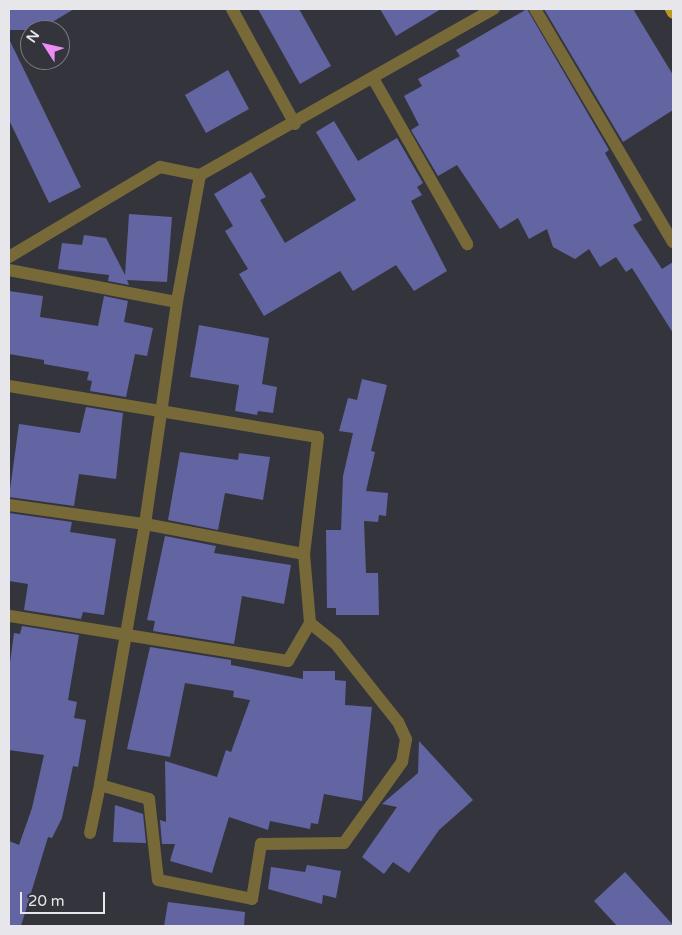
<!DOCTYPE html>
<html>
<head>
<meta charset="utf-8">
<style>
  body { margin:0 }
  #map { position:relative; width:682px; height:935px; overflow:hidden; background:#34353c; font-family:"Varela Round",sans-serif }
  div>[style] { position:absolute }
  .building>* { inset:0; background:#6364a2 }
  .minor>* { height:12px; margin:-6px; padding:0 6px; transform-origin:6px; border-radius:6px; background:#786938 }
  .major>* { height:12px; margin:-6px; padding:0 6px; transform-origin:6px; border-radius:6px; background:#ba9a23 }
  span { translate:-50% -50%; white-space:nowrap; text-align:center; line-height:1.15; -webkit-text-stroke:4px #34353c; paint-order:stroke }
  .frame { position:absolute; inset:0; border:10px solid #e6e6eb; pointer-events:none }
  .north { position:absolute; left:20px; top:20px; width:50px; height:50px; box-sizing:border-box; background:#34353c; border:1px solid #7b7c82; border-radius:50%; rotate:305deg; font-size:14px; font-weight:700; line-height:20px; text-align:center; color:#e6e6eb }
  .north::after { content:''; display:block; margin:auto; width:18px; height:22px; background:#ef8bf6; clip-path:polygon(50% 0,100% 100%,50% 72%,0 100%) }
  .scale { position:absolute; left:20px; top:892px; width:85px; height:22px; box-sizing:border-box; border:2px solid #e6e6eb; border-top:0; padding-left:6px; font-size:15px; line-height:18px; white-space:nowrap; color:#e6e6eb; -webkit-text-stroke:4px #34353c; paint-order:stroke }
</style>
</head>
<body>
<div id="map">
  <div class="building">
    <i style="clip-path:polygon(9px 9px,74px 9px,39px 30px,9px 30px)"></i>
    <i style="clip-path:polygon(258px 9px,299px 9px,331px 66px,300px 84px)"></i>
    <i style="clip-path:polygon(380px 9px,441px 9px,396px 36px)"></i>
    <i style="clip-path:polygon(527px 9px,609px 150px,605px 153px,642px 220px,633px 225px,662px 269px,673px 262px,673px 333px,632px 268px,626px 272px,616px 257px,600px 267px,589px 249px,575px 259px,553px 247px,547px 229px,529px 239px,518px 218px,500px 229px,457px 165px,438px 176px,411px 130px,419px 125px,404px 96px,422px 86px,418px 79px,460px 56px,456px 50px)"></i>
    <i style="clip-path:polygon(544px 9px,633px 9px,673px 75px,673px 110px,623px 142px)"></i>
    <i style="clip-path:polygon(9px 39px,81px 187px,49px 203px,9px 120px)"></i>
    <i style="clip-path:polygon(228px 70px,249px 109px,206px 133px,185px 95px)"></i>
    <i style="clip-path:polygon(334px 121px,358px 161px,397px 138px,423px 183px,417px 187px,422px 195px,411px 201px,447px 271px,414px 291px,396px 265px,353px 291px,340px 271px,264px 316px,239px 274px,248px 269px,225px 231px,233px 226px,214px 194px,251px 172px,266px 197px,260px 200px,285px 243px,356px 200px,316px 132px)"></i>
    <i style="clip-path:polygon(129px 214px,172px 217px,167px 282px,127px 280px,129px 285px,108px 281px,109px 275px,58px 269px,62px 243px,82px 245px,84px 235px,106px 238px,125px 275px)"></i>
    <i style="clip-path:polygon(9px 291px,43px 296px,40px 317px,98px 326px,104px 296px,128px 301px,124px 322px,153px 328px,147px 356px,135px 354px,126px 397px,90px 391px,92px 381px,87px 380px,89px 372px,44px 364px,44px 360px,9px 354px)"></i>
    <i style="clip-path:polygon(199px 325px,269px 338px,262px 384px,277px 387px,273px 413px,258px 411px,257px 415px,235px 411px,239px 385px,190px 377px)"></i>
    <i style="clip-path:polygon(362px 379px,387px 385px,371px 451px,375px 452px,366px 491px,388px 493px,386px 516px,379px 515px,378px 522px,364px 521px,366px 573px,378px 573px,379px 615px,336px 615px,336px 608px,327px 608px,326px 530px,341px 530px,343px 476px,353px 433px,339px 431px,348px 398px,357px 400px)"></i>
    <i style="clip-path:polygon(86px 407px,123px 413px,116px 479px,79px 474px,74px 506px,9px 497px,19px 424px,80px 433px)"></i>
    <i style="clip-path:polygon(180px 452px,238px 460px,239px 453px,270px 457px,263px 500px,225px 493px,218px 530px,168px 520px)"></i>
    <i style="clip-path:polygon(9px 513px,72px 522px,70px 532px,116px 539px,104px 615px,83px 612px,81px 619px,24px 610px,28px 584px,9px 581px)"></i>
    <i style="clip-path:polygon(165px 536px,216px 546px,214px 553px,291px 565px,284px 604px,242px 596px,234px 644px,153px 631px,155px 621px,147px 620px)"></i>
    <i style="clip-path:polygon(22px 626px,79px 635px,68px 700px,77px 702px,74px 718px,86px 720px,78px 767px,73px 766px,62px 818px,52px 838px,48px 837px,21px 926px,9px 926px,9px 841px,19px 845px,32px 808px,44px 755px,9px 750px,9px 670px,14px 633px,20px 634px)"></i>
    <i style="clip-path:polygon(150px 647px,231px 660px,231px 665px,303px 679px,303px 671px,335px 671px,335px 680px,346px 681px,345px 705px,372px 707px,362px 801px,324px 794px,318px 824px,311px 823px,310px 829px,270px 821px,268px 830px,229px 817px,212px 873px,170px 861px,175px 844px,162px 844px,160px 820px,166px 822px,165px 761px,217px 777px,226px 750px,231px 752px,250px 700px,233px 697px,234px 691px,185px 683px,170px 757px,127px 749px)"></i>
    <i style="clip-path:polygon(419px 741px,473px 800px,439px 830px,409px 873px,393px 862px,384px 874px,362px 857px,397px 807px,382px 804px,418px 773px)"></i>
    <i style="clip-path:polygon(115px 805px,143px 814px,146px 843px,113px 842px)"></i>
    <i style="clip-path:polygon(307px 865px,341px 871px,336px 898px,323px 895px,322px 904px,268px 889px,271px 867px,305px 872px)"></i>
    <i style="clip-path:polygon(625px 872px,673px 925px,673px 926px,617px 926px,594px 901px)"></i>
    <i style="clip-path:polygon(168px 902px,245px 912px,244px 926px,164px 926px)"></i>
  </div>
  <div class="minor">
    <i style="left:232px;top:9px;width:131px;rotate:61.3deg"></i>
    <i style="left:535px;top:9px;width:271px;rotate:59.4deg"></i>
    <i style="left:374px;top:80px;width:189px;rotate:60.4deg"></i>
    <i style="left:200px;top:175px;width:129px;rotate:100.3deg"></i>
    <i style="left:177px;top:302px;width:224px;rotate:98.2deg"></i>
    <i style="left:145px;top:524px;width:265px;rotate:99.8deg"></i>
    <i style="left:100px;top:785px;width:51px;rotate:15.9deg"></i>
    <i style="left:149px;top:799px;width:81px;rotate:83.7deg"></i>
    <i style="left:158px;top:880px;width:96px;rotate:11.4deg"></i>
    <i style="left:252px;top:899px;width:56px;rotate:-80.7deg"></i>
    <i style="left:261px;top:844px;width:83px;rotate:-0.7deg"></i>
    <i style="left:344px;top:843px;width:100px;rotate:-54.4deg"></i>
    <i style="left:402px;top:762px;width:23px;rotate:-80deg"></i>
    <i style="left:406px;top:739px;width:19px;rotate:-115deg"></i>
    <i style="left:398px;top:722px;width:100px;rotate:-128.5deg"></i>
    <i style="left:336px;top:644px;width:33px;rotate:-141deg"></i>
    <i style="left:9px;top:257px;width:176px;rotate:-30.8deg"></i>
    <i style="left:160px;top:167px;width:41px;rotate:11.3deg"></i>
    <i style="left:200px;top:175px;width:338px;rotate:-29.5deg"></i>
    <i style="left:9px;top:270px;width:171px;rotate:10.8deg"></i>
    <i style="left:9px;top:386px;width:313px;rotate:9.4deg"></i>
    <i style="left:318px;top:437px;width:118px;rotate:96.8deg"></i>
    <i style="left:304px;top:554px;width:69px;rotate:85deg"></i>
    <i style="left:310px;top:623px;width:44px;rotate:120.1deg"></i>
    <i style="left:288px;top:661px;width:283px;rotate:-170.8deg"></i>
    <i style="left:9px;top:505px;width:137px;rotate:8deg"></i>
    <i style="left:145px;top:524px;width:162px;rotate:10.7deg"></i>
    <i style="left:90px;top:833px;width:49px;rotate:-78.2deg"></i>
  </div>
  <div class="major">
    <i style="left:671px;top:9px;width:4px;rotate:63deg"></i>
  </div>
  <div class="frame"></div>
  <div class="north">N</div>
  <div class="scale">20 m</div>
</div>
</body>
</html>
